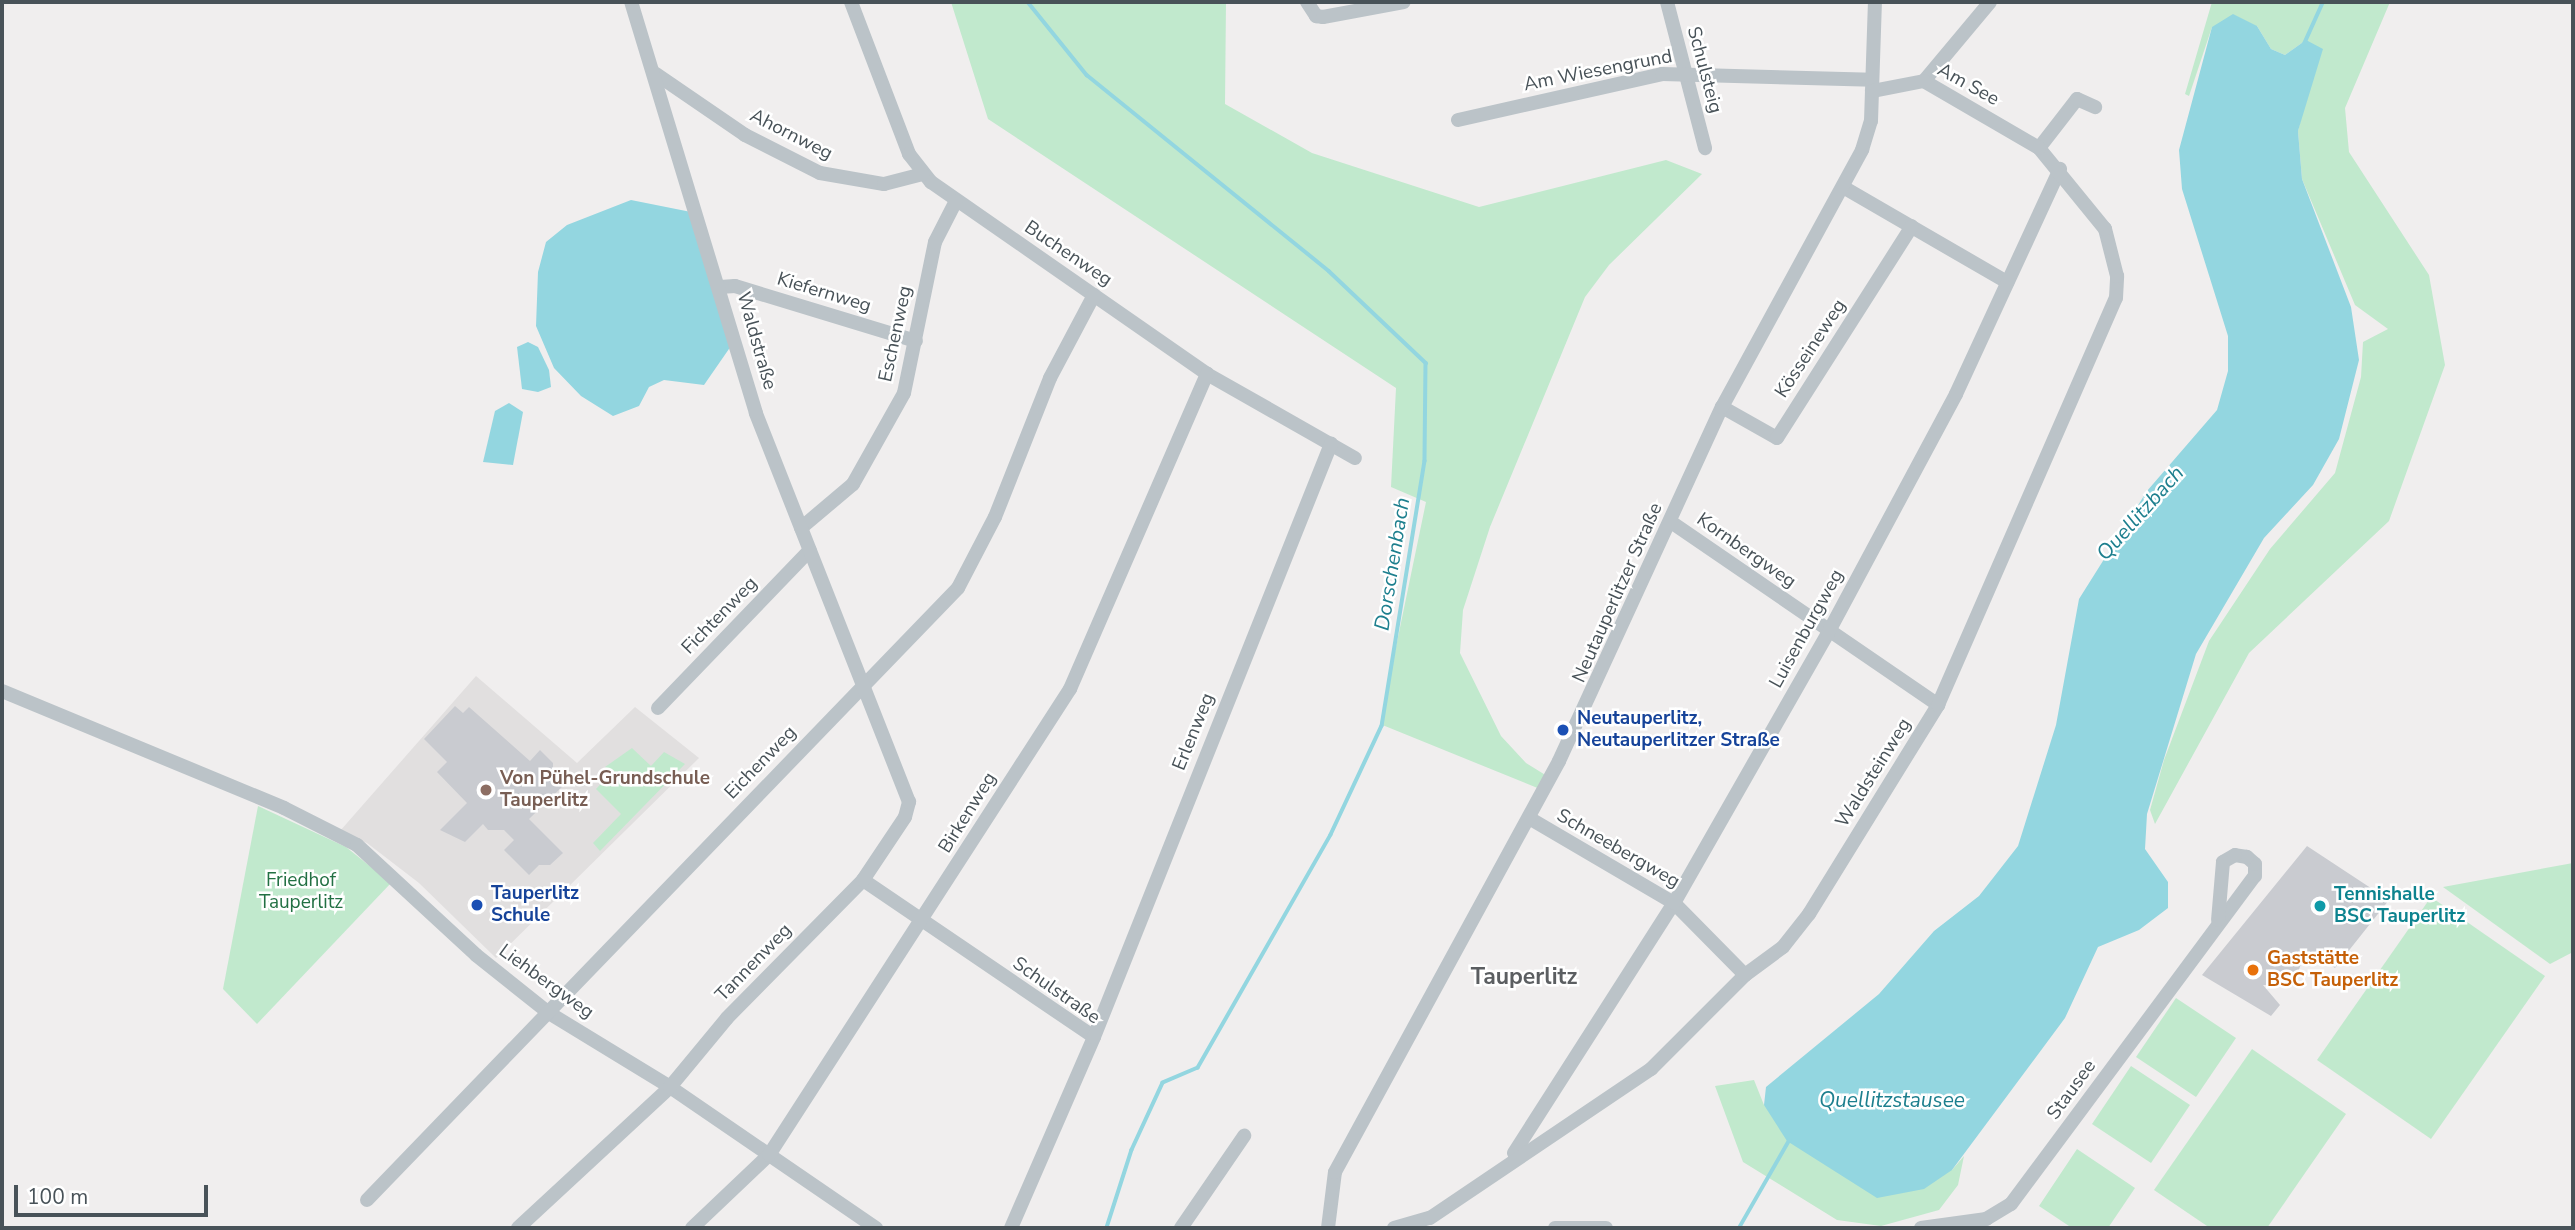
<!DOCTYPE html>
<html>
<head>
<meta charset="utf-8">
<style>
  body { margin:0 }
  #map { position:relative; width:2575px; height:1230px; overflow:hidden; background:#f0eeee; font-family:"Nunito Sans",sans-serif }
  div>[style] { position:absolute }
  .education>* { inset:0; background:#e1dfdf }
  .green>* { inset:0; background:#c1e9cd }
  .water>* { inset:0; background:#93d6e0 }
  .stream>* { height:3.5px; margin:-1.75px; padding:0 1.75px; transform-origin:1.75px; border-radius:1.75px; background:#93d6e0 }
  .building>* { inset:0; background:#c9cbd0 }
  .minor>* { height:14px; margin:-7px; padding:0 7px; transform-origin:7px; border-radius:7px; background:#bbc3c8 }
  .dots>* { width:19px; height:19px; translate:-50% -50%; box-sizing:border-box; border:4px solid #fff; border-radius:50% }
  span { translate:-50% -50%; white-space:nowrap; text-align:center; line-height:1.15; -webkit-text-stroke:5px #fff; paint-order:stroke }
  .street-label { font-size:19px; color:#485258 }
  .transit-label { font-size:19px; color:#164399; font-weight:700 }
  .left { translate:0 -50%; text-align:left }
  .education-label { font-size:19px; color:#785e54; font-weight:700 }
  .park-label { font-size:19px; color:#227043 }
  .culture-label { font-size:19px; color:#0d838f; font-weight:700 }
  .food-label { font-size:19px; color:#c56008; font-weight:700 }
  .water-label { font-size:21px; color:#1d7f8e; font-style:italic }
  .quarter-label { font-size:23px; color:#5b5e61; font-weight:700 }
  .frame { position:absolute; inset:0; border:4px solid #485258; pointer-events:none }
  .scale { position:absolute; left:14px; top:1185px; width:194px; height:32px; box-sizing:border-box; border:4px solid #485258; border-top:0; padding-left:9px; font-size:21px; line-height:24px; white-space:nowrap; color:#485258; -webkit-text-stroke:5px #fff; paint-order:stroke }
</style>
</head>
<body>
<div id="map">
  <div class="education">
    <i style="clip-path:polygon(476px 676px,577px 763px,635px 707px,699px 758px,496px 958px,419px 883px,367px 843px,340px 831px)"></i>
  </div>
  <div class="green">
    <i style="clip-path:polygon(951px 2px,1226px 2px,1225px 104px,1312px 153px,1479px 207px,1666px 160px,1702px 174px,1609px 265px,1585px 297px,1490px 527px,1463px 610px,1460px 653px,1501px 736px,1526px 763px,1547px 776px,1540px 789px,1380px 724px,1426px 502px,1391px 487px,1396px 388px,988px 119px)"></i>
    <i style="clip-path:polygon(2212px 2px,2390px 2px,2345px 108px,2349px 152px,2429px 275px,2445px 365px,2389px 521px,2249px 653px,2155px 824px,2150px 810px,2164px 760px,2209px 641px,2270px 549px,2335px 473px,2361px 377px,2363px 342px,2388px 329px,2355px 305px,2302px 179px,2298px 131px,2308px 91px,2306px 40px,2285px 55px,2271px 49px,2257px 26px,2212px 27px,2189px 96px,2185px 94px)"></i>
    <i style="clip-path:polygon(632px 748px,651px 766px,664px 752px,685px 764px,600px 851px,593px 843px,621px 814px,596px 789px,611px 773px,605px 767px)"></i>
    <i style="clip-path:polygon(258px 806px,346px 847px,391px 883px,257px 1024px,223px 989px)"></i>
    <i style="clip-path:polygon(2573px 863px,2573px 952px,2550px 964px,2443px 887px)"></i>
    <i style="clip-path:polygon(2431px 897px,2545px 976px,2431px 1139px,2317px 1060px)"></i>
    <i style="clip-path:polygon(2176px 998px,2236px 1038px,2196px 1097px,2136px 1057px)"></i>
    <i style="clip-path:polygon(2252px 1049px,2346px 1114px,2267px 1228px,2210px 1228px,2154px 1190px)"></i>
    <i style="clip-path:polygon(2131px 1066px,2190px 1105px,2151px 1163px,2092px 1124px)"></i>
    <i style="clip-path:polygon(1754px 1080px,1764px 1105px,1952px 1170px,1964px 1156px,1958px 1185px,1939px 1210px,1881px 1226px,1837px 1220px,1743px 1162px,1715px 1086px)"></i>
    <i style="clip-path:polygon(2077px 1149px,2135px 1188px,2108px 1228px,2072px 1228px,2039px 1206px)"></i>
  </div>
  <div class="water">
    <i style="clip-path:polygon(2233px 14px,2257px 26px,2271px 49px,2285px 55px,2306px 40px,2323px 49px,2298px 131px,2302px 179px,2351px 307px,2359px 360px,2339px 439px,2313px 485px,2264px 538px,2196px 654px,2147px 814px,2145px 849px,2168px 882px,2168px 908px,2139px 930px,2098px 947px,2065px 1018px,1952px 1170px,1924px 1189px,1877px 1198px,1787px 1141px,1764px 1105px,1766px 1087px,1879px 994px,1934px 931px,1979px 896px,2018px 846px,2056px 725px,2079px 599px,2147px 491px,2217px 410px,2228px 371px,2228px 336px,2182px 189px,2179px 150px,2212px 27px)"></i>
    <i style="clip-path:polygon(631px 200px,691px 212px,731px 346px,704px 385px,664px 380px,649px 387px,639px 406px,613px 416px,581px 396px,554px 368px,536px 326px,538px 272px,546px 242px,567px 225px)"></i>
    <i style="clip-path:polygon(528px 342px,538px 347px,549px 370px,551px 387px,538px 392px,522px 389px,517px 347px)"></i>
    <i style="clip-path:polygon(509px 403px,523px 412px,513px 465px,483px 462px,495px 411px)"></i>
  </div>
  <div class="stream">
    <i style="left:1028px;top:2px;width:94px;rotate:51.1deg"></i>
    <i style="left:1087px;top:75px;width:311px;rotate:39deg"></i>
    <i style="left:1329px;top:271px;width:134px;rotate:43.5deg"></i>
    <i style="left:1426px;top:363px;width:98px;rotate:90.6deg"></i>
    <i style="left:1425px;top:461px;width:268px;rotate:99.2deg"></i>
    <i style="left:1382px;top:726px;width:120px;rotate:115.1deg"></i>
    <i style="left:1331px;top:835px;width:268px;rotate:119.7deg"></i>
    <i style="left:1198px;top:1068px;width:38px;rotate:157deg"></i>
    <i style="left:1163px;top:1083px;width:74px;rotate:114.8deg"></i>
    <i style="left:1132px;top:1150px;width:82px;rotate:107.8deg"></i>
    <i style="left:2304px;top:44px;width:46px;rotate:-65.7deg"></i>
    <i style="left:1739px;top:1228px;width:103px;rotate:-60.2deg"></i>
  </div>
  <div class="building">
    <i style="clip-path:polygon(455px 706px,463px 713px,469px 707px,530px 761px,540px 750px,553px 763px,553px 773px,565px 784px,529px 819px,563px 853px,550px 865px,539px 865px,529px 875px,504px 850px,514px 840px,504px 830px,488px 830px,483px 824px,465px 842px,440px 830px,467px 803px,437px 772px,447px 762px,424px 739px)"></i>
    <i style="clip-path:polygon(2307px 846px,2389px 900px,2335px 968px,2321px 959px,2301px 964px,2293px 986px,2263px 985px,2280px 1005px,2271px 1016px,2202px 975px)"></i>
  </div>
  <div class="minor">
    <i style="left:851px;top:2px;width:163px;rotate:69.1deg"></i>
    <i style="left:909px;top:154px;width:36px;rotate:52deg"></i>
    <i style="left:931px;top:182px;width:336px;rotate:34.8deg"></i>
    <i style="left:1207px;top:374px;width:170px;rotate:29.6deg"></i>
    <i style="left:1307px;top:2px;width:17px;rotate:57deg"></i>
    <i style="left:1316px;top:16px;width:7px;rotate:8deg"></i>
    <i style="left:1323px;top:17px;width:82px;rotate:-10.5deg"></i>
    <i style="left:1667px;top:2px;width:151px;rotate:75.4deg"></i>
    <i style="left:656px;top:74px;width:108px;rotate:34.4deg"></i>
    <i style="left:745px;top:135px;width:84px;rotate:26.9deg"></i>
    <i style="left:820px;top:173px;width:65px;rotate:9.8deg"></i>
    <i style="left:884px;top:184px;width:40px;rotate:-14.4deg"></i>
    <i style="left:1924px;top:81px;width:103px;rotate:-50.1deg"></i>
    <i style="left:1458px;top:120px;width:209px;rotate:-12.7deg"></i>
    <i style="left:1662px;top:74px;width:210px;rotate:1.6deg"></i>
    <i style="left:2039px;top:148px;width:62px;rotate:-52.2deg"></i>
    <i style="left:2077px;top:99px;width:20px;rotate:24deg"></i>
    <i style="left:1843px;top:187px;width:190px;rotate:30.1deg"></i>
    <i style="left:720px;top:287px;width:15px;rotate:-4deg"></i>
    <i style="left:735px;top:286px;width:189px;rotate:16.9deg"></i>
    <i style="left:1722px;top:407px;width:63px;rotate:29.4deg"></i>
    <i style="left:1777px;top:438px;width:251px;rotate:-57.5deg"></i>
    <i style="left:1671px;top:522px;width:324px;rotate:34.4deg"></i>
    <i style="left:801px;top:528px;width:68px;rotate:-40.2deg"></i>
    <i style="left:853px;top:484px;width:104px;rotate:-60.7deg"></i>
    <i style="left:904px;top:393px;width:154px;rotate:-78.4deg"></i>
    <i style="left:935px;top:242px;width:46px;rotate:-62.9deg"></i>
    <i style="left:2px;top:691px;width:305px;rotate:22.5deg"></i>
    <i style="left:284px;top:808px;width:82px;rotate:26.9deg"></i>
    <i style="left:357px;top:845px;width:162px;rotate:42.7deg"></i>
    <i style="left:476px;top:955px;width:93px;rotate:38.5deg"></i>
    <i style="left:549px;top:1013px;width:142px;rotate:31.4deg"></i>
    <i style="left:670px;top:1087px;width:250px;rotate:34.4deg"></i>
    <i style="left:658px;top:708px;width:219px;rotate:-46.1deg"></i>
    <i style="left:1529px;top:818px;width:168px;rotate:30.4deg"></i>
    <i style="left:1674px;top:903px;width:101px;rotate:45.4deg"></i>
    <i style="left:863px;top:880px;width:279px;rotate:34.2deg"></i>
    <i style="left:1514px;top:1153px;width:297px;rotate:-57.4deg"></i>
    <i style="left:1674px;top:903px;width:311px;rotate:-60.3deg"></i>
    <i style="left:1828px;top:633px;width:271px;rotate:-61.8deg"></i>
    <i style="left:1956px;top:394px;width:248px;rotate:-65.2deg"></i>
    <i style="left:367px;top:1200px;width:851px;rotate:-46deg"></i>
    <i style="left:958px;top:588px;width:80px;rotate:-62.5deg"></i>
    <i style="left:995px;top:517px;width:149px;rotate:-68.4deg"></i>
    <i style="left:1050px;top:378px;width:94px;rotate:-62.1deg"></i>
    <i style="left:518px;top:1228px;width:207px;rotate:-42.8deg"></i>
    <i style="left:670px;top:1087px;width:89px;rotate:-50.4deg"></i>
    <i style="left:727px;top:1018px;width:194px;rotate:-45.4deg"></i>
    <i style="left:863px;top:880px;width:76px;rotate:-56.3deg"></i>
    <i style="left:905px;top:817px;width:16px;rotate:-75deg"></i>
    <i style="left:909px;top:802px;width:418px;rotate:-111.5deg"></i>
    <i style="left:756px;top:413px;width:430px;rotate:-106.9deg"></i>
    <i style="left:692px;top:1228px;width:106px;rotate:-43.5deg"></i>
    <i style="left:769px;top:1155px;width:555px;rotate:-57.14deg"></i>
    <i style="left:1070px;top:689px;width:344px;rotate:-66.5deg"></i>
    <i style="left:1011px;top:1228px;width:208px;rotate:-66.5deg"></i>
    <i style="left:1094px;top:1037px;width:639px;rotate:-68.22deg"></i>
    <i style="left:1181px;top:1228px;width:112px;rotate:-55.6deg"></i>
    <i style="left:1328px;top:1228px;width:56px;rotate:-82.9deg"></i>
    <i style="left:1335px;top:1172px;width:468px;rotate:-61.4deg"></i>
    <i style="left:1559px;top:761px;width:390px;rotate:-65.3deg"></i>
    <i style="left:1722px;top:407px;width:293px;rotate:-61.4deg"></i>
    <i style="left:1862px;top:150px;width:30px;rotate:-73deg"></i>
    <i style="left:1871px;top:121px;width:119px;rotate:-88.1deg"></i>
    <i style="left:1394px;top:1228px;width:37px;rotate:-16deg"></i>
    <i style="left:1430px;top:1218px;width:267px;rotate:-34deg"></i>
    <i style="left:1651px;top:1069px;width:133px;rotate:-45deg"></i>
    <i style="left:1745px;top:975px;width:47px;rotate:-36.4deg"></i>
    <i style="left:1783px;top:947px;width:42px;rotate:-51.8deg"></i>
    <i style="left:1809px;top:914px;width:246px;rotate:-58.3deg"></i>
    <i style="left:1938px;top:705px;width:444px;rotate:-66.4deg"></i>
    <i style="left:2116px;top:298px;width:22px;rotate:-87deg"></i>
    <i style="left:2117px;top:276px;width:49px;rotate:-104.3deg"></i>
    <i style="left:2105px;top:229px;width:104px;rotate:-129.2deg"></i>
    <i style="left:2039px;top:148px;width:133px;rotate:-149.8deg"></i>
    <i style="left:1924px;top:81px;width:53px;rotate:169.1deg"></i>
    <i style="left:1555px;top:1228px;width:51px"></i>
    <i style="left:1921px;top:1228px;width:66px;rotate:-7.9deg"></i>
    <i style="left:1986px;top:1219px;width:29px;rotate:-31deg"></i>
    <i style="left:2011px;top:1204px;width:409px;rotate:-53.4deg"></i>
    <i style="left:2255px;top:876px;width:12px;rotate:-90deg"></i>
    <i style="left:2255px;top:864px;width:11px;rotate:-139deg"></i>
    <i style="left:2247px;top:857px;width:12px;rotate:-171deg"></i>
    <i style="left:2235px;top:855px;width:14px;rotate:150deg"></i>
    <i style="left:2223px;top:862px;width:58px;rotate:94.9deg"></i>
  </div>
  <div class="dots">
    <i style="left:1563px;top:730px;background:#1a4fb4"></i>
    <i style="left:486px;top:790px;background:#8d6e63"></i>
    <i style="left:477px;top:905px;background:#1a4fb4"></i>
    <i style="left:2320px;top:906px;background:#0f9aa8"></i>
    <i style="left:2253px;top:970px;background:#e8710a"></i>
  </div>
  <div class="street-label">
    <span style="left:1704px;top:70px;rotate:75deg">Schulsteig</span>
    <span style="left:1598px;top:71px;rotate:-11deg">Am Wiesengrund</span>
    <span style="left:1968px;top:85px;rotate:29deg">Am See</span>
    <span style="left:791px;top:135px;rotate:27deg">Ahornweg</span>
    <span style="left:1068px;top:254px;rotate:34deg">Buchenweg</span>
    <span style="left:824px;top:293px;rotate:17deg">Kiefernweg</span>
    <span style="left:896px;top:334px;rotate:-78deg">Eschenweg</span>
    <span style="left:756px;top:341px;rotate:74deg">Waldstraße</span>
    <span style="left:1811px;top:349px;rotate:-57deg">Kösseineweg</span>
    <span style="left:1746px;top:551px;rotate:35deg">Kornbergweg</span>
    <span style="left:1618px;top:593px;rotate:-66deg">Neutauperlitzer Straße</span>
    <span style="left:720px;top:616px;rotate:-46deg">Fichtenweg</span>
    <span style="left:1807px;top:629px;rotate:-61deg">Luisenburgweg</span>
    <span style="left:1194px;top:732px;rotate:-68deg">Erlenweg</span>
    <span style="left:761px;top:763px;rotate:-46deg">Eichenweg</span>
    <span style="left:1874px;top:773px;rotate:-58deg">Waldsteinweg</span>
    <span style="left:968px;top:813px;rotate:-58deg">Birkenweg</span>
    <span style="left:1618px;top:849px;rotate:30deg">Schneebergweg</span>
    <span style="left:754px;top:963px;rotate:-46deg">Tannenweg</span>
    <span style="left:546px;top:982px;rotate:36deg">Liehbergweg</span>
    <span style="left:1056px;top:991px;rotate:35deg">Schulstraße</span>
    <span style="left:2072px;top:1090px;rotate:-54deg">Stausee</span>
  </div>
  <div class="transit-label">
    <span class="left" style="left:1577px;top:730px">Neutauperlitz,<br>Neutauperlitzer Straße</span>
    <span class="left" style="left:491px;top:905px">Tauperlitz<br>Schule</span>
  </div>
  <div class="education-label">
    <span class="left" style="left:500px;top:790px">Von Pühel-Grundschule<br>Tauperlitz</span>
  </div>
  <div class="park-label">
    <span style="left:301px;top:892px">Friedhof<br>Tauperlitz</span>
  </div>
  <div class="culture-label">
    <span class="left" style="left:2334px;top:906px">Tennishalle<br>BSC Tauperlitz</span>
  </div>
  <div class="food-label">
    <span class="left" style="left:2267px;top:970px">Gaststätte<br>BSC Tauperlitz</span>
  </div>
  <div class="water-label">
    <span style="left:2140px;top:513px;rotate:-48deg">Quellitzbach</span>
    <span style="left:1392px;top:564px;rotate:-81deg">Dorschenbach</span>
    <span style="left:1892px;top:1100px">Quellitzstausee</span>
  </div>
  <div class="quarter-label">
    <span style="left:1524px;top:977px">Tauperlitz</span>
  </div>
  <div class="frame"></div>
  <div class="scale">100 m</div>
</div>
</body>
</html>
